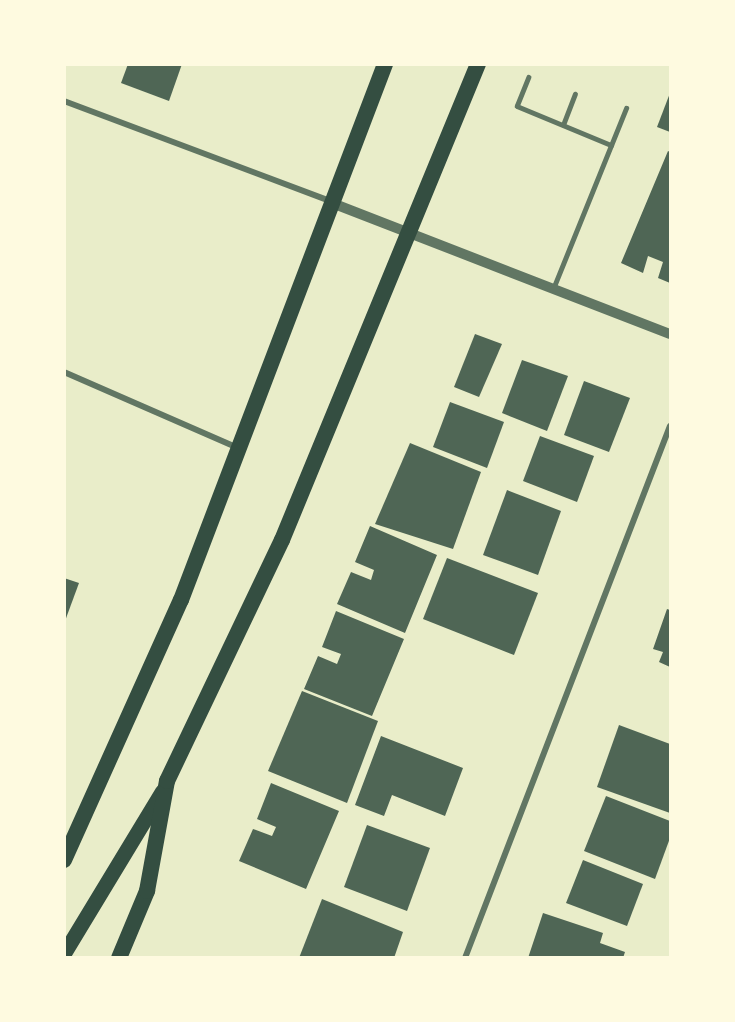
<!DOCTYPE html>
<html>
<head>
<meta charset="utf-8">
<style>
  body { margin:0 }
  #map { position:relative; width:735px; height:1022px; overflow:hidden; background:#e9edc9; font-family:"Crimson Pro",serif }
  div>[style] { position:absolute }
  .building>* { inset:0; background:#4f6655 }
  .service>* { height:4.5px; margin:-2.25px; padding:0 2.25px; transform-origin:2.25px; border-radius:2.25px; background:#617663 }
  .minor>* { height:6px; margin:-3px; padding:0 3px; transform-origin:3px; border-radius:3px; background:#617663 }
  .tertiary>* { height:10px; margin:-5px; padding:0 5px; transform-origin:5px; border-radius:5px; background:#617663 }
  .primary>* { height:15px; margin:-7.5px; padding:0 7.5px; transform-origin:7.5px; border-radius:7.5px; background:#344e41 }
  .trunk>* { height:16px; margin:-8px; padding:0 8px; transform-origin:8px; border-radius:8px; background:#344e41 }
  span { translate:-50% -50%; white-space:nowrap; text-align:center; line-height:1.15; -webkit-text-stroke:4.5px #fefae0; paint-order:stroke }
  .frame { position:absolute; inset:0; border:66px solid #fefae0; pointer-events:none }
</style>
</head>
<body>
<div id="map">
  <div class="building">
    <i style="clip-path:polygon(128px 64px,182px 64px,169px 101px,121px 83px)"></i>
    <i style="clip-path:polygon(670px 93px,670px 132px,657px 127px)"></i>
    <i style="clip-path:polygon(668px 151px,670px 152px,670px 283px,658px 278px,663px 262px,648px 256px,643px 273px,621px 263px)"></i>
    <i style="clip-path:polygon(475px 334px,502px 344px,479px 397px,454px 387px)"></i>
    <i style="clip-path:polygon(522px 360px,568px 376px,547px 431px,502px 413px)"></i>
    <i style="clip-path:polygon(584px 381px,630px 398px,609px 452px,564px 435px)"></i>
    <i style="clip-path:polygon(450px 402px,504px 422px,487px 468px,433px 447px)"></i>
    <i style="clip-path:polygon(540px 436px,594px 456px,577px 502px,523px 481px)"></i>
    <i style="clip-path:polygon(410px 443px,481px 472px,453px 549px,375px 524px)"></i>
    <i style="clip-path:polygon(507px 490px,561px 511px,538px 575px,483px 555px)"></i>
    <i style="clip-path:polygon(370px 526px,437px 555px,405px 633px,337px 604px,351px 572px,371px 580px,374px 570px,355px 562px)"></i>
    <i style="clip-path:polygon(447px 558px,538px 593px,514px 655px,423px 619px)"></i>
    <i style="clip-path:polygon(64px 578px,79px 583px,65px 621px,64px 621px)"></i>
    <i style="clip-path:polygon(667px 609px,670px 610px,670px 667px,659px 662px,663px 652px,653px 649px)"></i>
    <i style="clip-path:polygon(336px 611px,404px 639px,372px 716px,304px 689px,318px 656px,337px 664px,341px 654px,322px 647px)"></i>
    <i style="clip-path:polygon(302px 691px,378px 721px,347px 803px,268px 771px)"></i>
    <i style="clip-path:polygon(619px 725px,670px 744px,670px 813px,597px 787px)"></i>
    <i style="clip-path:polygon(381px 736px,463px 768px,445px 816px,392px 795px,384px 816px,355px 805px)"></i>
    <i style="clip-path:polygon(271px 783px,339px 811px,306px 889px,239px 861px,253px 829px,272px 836px,276px 827px,257px 819px)"></i>
    <i style="clip-path:polygon(606px 796px,670px 821px,670px 838px,655px 879px,584px 851px)"></i>
    <i style="clip-path:polygon(367px 825px,430px 848px,407px 911px,344px 887px)"></i>
    <i style="clip-path:polygon(583px 860px,643px 884px,627px 926px,566px 903px)"></i>
    <i style="clip-path:polygon(322px 899px,403px 932px,394px 958px,299px 958px)"></i>
    <i style="clip-path:polygon(543px 913px,603px 933px,600px 943px,625px 952px,623px 958px,528px 958px)"></i>
  </div>
  <div class="service">
    <i style="left:529px;top:77px;width:31px;rotate:112deg"></i>
    <i style="left:517px;top:106px;width:102px;rotate:22.5deg"></i>
    <i style="left:563px;top:125px;width:33px;rotate:-69deg"></i>
    <i style="left:553px;top:289px;width:195px;rotate:-68deg"></i>
  </div>
  <div class="minor">
    <i style="left:64px;top:101px;width:286px;rotate:20.6deg"></i>
    <i style="left:64px;top:372px;width:190px;rotate:23.6deg"></i>
    <i style="left:465px;top:958px;width:570px;rotate:-68.93deg"></i>
  </div>
  <div class="tertiary">
    <i style="left:332px;top:203px;width:362px;rotate:21.2deg"></i>
  </div>
  <div class="primary">
    <i style="left:64px;top:953px;width:189px;rotate:-58.8deg"></i>
  </div>
  <div class="trunk">
    <i style="left:64px;top:860px;width:285px;rotate:-65.8deg"></i>
    <i style="left:181px;top:600px;width:574px;rotate:-69.16deg"></i>
    <i style="left:119px;top:958px;width:73px;rotate:-67.3deg"></i>
    <i style="left:147px;top:891px;width:112px;rotate:-79.7deg"></i>
    <i style="left:167px;top:781px;width:267px;rotate:-64.5deg"></i>
    <i style="left:282px;top:540px;width:515px;rotate:-67.62deg"></i>
  </div>
  <div class="frame"></div>
</div>
</body>
</html>
